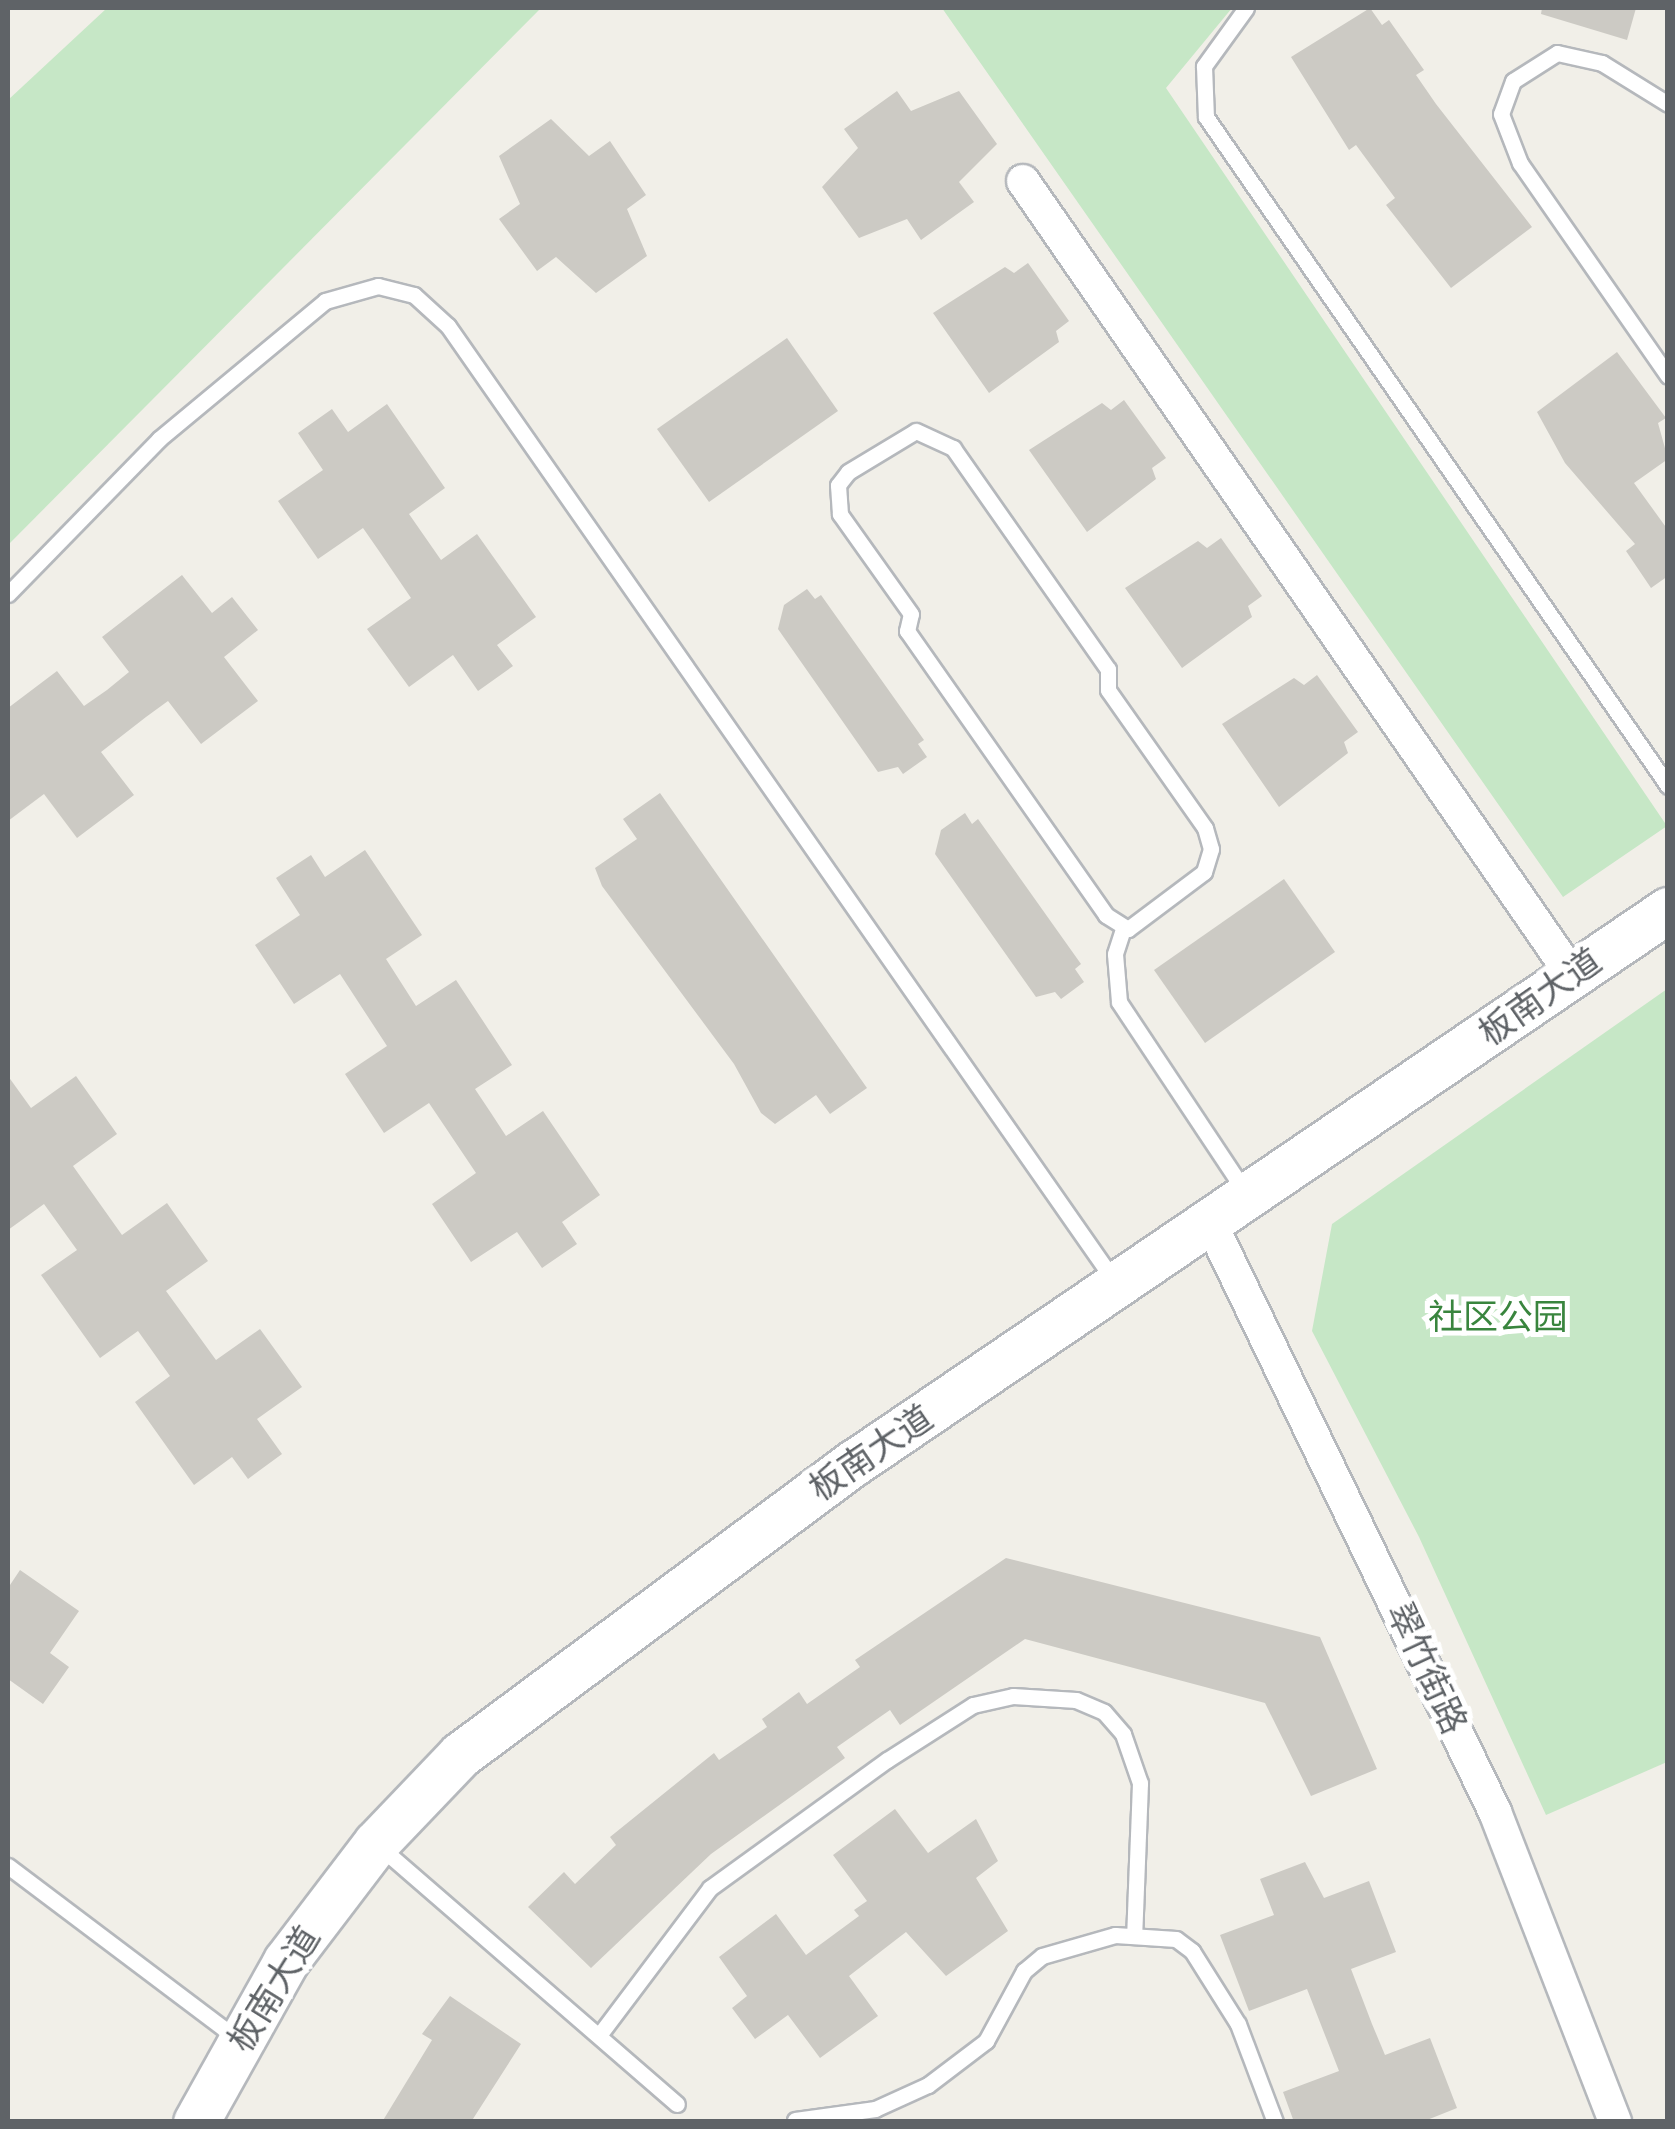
<!DOCTYPE html>
<html>
<head>
<meta charset="utf-8">
<style>
  body { margin:0 }
  #map { position:relative; width:1675px; height:2129px; overflow:hidden; background:#f1efe8; font-family:"DM Sans","Noto Sans SC",sans-serif }
  div>[style] { position:absolute }
  .green>* { inset:0; background:#c6e7c6 }
  .building>* { inset:0; background:#cccac4 }
  .roads { filter:drop-shadow(2px 0 #b5b8bc) drop-shadow(-2px 0 #b5b8bc) drop-shadow(0 2px #b5b8bc) drop-shadow(0 -2px #b5b8bc) }
  .lane>* { height:15px; margin:-7.5px; padding:0 7.5px; transform-origin:7.5px; border-radius:7.5px; background:#fff }
  .street>* { height:32px; margin:-16px; padding:0 16px; transform-origin:16px; border-radius:16px; background:#fff }
  .secondary>* { height:45px; margin:-22.5px; padding:0 22.5px; transform-origin:22.5px; border-radius:22.5px; background:#fff }
  span { translate:-50% -50%; white-space:nowrap; text-align:center; line-height:1.15; -webkit-text-stroke:10px #fff; paint-order:stroke }
  .street-label { font-size:35px; color:#5f6367 }
  .park-label { font-size:35px; color:#39853e }
  .frame { position:absolute; inset:0; border:10px solid #5f6367; pointer-events:none }
</style>
</head>
<body>
<div id="map">
  <div class="green">
    <i style="clip-path:polygon(107px 8px,541px 8px,8px 545px,8px 100px)"></i>
    <i style="clip-path:polygon(942px 8px,1232px 8px,1166px 88px,1667px 826px,1563px 897px)"></i>
    <i style="clip-path:polygon(1667px 989px,1667px 1762px,1546px 1815px,1419px 1537px,1312px 1331px,1332px 1224px)"></i>
  </div>
  <div class="building">
    <i style="clip-path:polygon(1370px 8px,1382px 25px,1389px 20px,1424px 70px,1416px 75px,1436px 104px,1532px 227px,1451px 288px,1386px 205px,1395px 198px,1356px 145px,1349px 150px,1291px 57px)"></i>
    <i style="clip-path:polygon(1542px 8px,1636px 8px,1627px 40px,1541px 14px)"></i>
    <i style="clip-path:polygon(897px 91px,911px 111px,959px 91px,997px 144px,959px 182px,974px 202px,921px 240px,907px 219px,859px 238px,822px 187px,858px 148px,844px 129px)"></i>
    <i style="clip-path:polygon(551px 119px,589px 156px,610px 141px,646px 195px,627px 209px,647px 256px,596px 293px,556px 257px,537px 271px,499px 219px,520px 204px,499px 156px)"></i>
    <i style="clip-path:polygon(1028px 263px,1069px 321px,1056px 331px,1059px 342px,989px 393px,933px 313px,1005px 267px,1014px 273px)"></i>
    <i style="clip-path:polygon(787px 338px,838px 411px,709px 502px,657px 429px)"></i>
    <i style="clip-path:polygon(1617px 352px,1666px 418px,1658px 423px,1668px 459px,1634px 483px,1668px 530px,1668px 576px,1651px 588px,1626px 551px,1635px 544px,1565px 463px,1537px 412px)"></i>
    <i style="clip-path:polygon(1124px 400px,1166px 458px,1152px 468px,1156px 479px,1087px 532px,1029px 450px,1102px 403px,1111px 410px)"></i>
    <i style="clip-path:polygon(387px 404px,445px 488px,409px 514px,441px 560px,477px 534px,536px 617px,497px 645px,513px 666px,478px 691px,453px 655px,409px 687px,367px 629px,411px 598px,379px 551px,363px 528px,318px 559px,278px 501px,323px 470px,298px 433px,332px 409px,348px 432px)"></i>
    <i style="clip-path:polygon(1221px 538px,1262px 596px,1248px 606px,1252px 617px,1182px 668px,1125px 588px,1198px 541px,1207px 548px)"></i>
    <i style="clip-path:polygon(182px 575px,212px 613px,232px 597px,258px 630px,224px 657px,258px 701px,201px 744px,168px 701px,146px 717px,101px 752px,134px 795px,77px 838px,44px 794px,8px 821px,8px 708px,57px 671px,84px 706px,107px 690px,129px 672px,102px 637px)"></i>
    <i style="clip-path:polygon(807px 589px,815px 599px,821px 595px,924px 740px,918px 744px,927px 757px,903px 774px,898px 767px,878px 772px,778px 629px,784px 605px)"></i>
    <i style="clip-path:polygon(1317px 675px,1358px 732px,1344px 742px,1348px 753px,1279px 807px,1222px 724px,1294px 678px,1304px 685px)"></i>
    <i style="clip-path:polygon(660px 793px,867px 1088px,830px 1114px,816px 1095px,775px 1124px,761px 1113px,734px 1064px,602px 886px,595px 868px,637px 839px,623px 819px)"></i>
    <i style="clip-path:polygon(965px 813px,972px 824px,978px 819px,1081px 964px,1075px 969px,1084px 982px,1061px 999px,1055px 992px,1036px 997px,935px 854px,941px 830px)"></i>
    <i style="clip-path:polygon(365px 850px,422px 935px,386px 959px,416px 1006px,456px 980px,512px 1065px,475px 1089px,491px 1113px,506px 1136px,543px 1111px,600px 1195px,562px 1222px,577px 1244px,542px 1268px,517px 1232px,471px 1262px,432px 1204px,476px 1173px,429px 1103px,384px 1133px,345px 1074px,387px 1046px,340px 974px,294px 1004px,255px 945px,300px 915px,276px 878px,311px 855px,325px 877px)"></i>
    <i style="clip-path:polygon(1284px 879px,1335px 952px,1205px 1043px,1154px 970px)"></i>
    <i style="clip-path:polygon(8px 1076px,31px 1108px,76px 1076px,117px 1134px,73px 1166px,122px 1235px,167px 1203px,208px 1261px,166px 1291px,216px 1360px,260px 1329px,302px 1387px,257px 1419px,282px 1454px,248px 1479px,232px 1457px,194px 1485px,135px 1402px,170px 1376px,138px 1331px,100px 1358px,41px 1275px,77px 1250px,44px 1204px,8px 1230px)"></i>
    <i style="clip-path:polygon(1006px 1558px,1320px 1637px,1377px 1769px,1311px 1796px,1265px 1703px,1025px 1639px,900px 1725px,890px 1710px,837px 1747px,845px 1758px,711px 1854px,591px 1968px,528px 1907px,564px 1872px,575px 1884px,616px 1845px,610px 1837px,714px 1753px,719px 1760px,767px 1727px,762px 1719px,799px 1692px,807px 1704px,860px 1667px,855px 1660px)"></i>
    <i style="clip-path:polygon(20px 1570px,79px 1611px,50px 1653px,69px 1667px,43px 1704px,8px 1679px,8px 1588px)"></i>
    <i style="clip-path:polygon(895px 1809px,928px 1853px,976px 1819px,998px 1861px,976px 1878px,1008px 1931px,946px 1976px,906px 1932px,849px 1976px,878px 2016px,820px 2058px,788px 2015px,755px 2039px,732px 2008px,747px 1996px,719px 1957px,776px 1914px,806px 1955px,859px 1916px,854px 1910px,867px 1901px,833px 1855px)"></i>
    <i style="clip-path:polygon(1305px 1862px,1324px 1898px,1369px 1881px,1396px 1952px,1351px 1969px,1372px 2024px,1385px 2055px,1430px 2038px,1457px 2108px,1422px 2122px,1294px 2122px,1283px 2092px,1339px 2071px,1307px 1989px,1249px 2011px,1220px 1935px,1274px 1915px,1260px 1879px)"></i>
    <i style="clip-path:polygon(450px 1996px,521px 2044px,471px 2122px,382px 2122px,432px 2040px,422px 2034px)"></i>
  </div>
  <div class="roads">
    <div class="lane">
      <i style="left:1246px;top:8px;width:72px;rotate:125.9deg"></i>
      <i style="left:1204px;top:66px;width:51px;rotate:87.8deg"></i>
      <i style="left:1206px;top:117px;width:813px;rotate:55.37deg"></i>
      <i style="left:1668px;top:104px;width:78px;rotate:-148.2deg"></i>
      <i style="left:1602px;top:63px;width:46px;rotate:-167.5deg"></i>
      <i style="left:1557px;top:53px;width:52px;rotate:147.5deg"></i>
      <i style="left:1513px;top:81px;width:35px;rotate:110deg"></i>
      <i style="left:1501px;top:114px;width:53px;rotate:68.8deg"></i>
      <i style="left:1520px;top:163px;width:259px;rotate:55.2deg"></i>
      <i style="left:916px;top:431px;width:41px;rotate:24.7deg"></i>
      <i style="left:953px;top:448px;width:270px;rotate:55deg"></i>
      <i style="left:1108px;top:669px;width:21px;rotate:90deg"></i>
      <i style="left:1108px;top:690px;width:169px;rotate:54.9deg"></i>
      <i style="left:1205px;top:828px;width:22px;rotate:74deg"></i>
      <i style="left:1211px;top:849px;width:24px;rotate:107deg"></i>
      <i style="left:1204px;top:872px;width:95px;rotate:143.1deg"></i>
      <i style="left:1128px;top:929px;width:26px;rotate:-148deg"></i>
      <i style="left:1106px;top:915px;width:347px;rotate:-125deg"></i>
      <i style="left:907px;top:631px;width:17px;rotate:-77deg"></i>
      <i style="left:911px;top:614px;width:123px;rotate:-125.4deg"></i>
      <i style="left:840px;top:514px;width:29px;rotate:-94deg"></i>
      <i style="left:838px;top:485px;width:16px;rotate:-52deg"></i>
      <i style="left:848px;top:472px;width:79px;rotate:-31.1deg"></i>
      <i style="left:8px;top:594px;width:216px;rotate:-45.7deg"></i>
      <i style="left:159px;top:439px;width:216px;rotate:-39.7deg"></i>
      <i style="left:325px;top:301px;width:55px;rotate:-15.8deg"></i>
      <i style="left:378px;top:286px;width:37px;rotate:14deg"></i>
      <i style="left:414px;top:295px;width:46px;rotate:42.4deg"></i>
      <i style="left:448px;top:326px;width:1166px;rotate:55.1deg"></i>
      <i style="left:1123px;top:929px;width:26px;rotate:108deg"></i>
      <i style="left:1115px;top:954px;width:48px;rotate:85.2deg"></i>
      <i style="left:1119px;top:1002px;width:228px;rotate:56.4deg"></i>
      <i style="left:379px;top:1846px;width:394px;rotate:40.9deg"></i>
      <i style="left:8px;top:1866px;width:286px;rotate:37deg"></i>
      <i style="left:600px;top:2034px;width:183px;rotate:-53deg"></i>
      <i style="left:710px;top:1888px;width:218px;rotate:-35.9deg"></i>
      <i style="left:887px;top:1760px;width:102px;rotate:-32.6deg"></i>
      <i style="left:973px;top:1705px;width:41px;rotate:-12.7deg"></i>
      <i style="left:1013px;top:1696px;width:63px;rotate:3.6deg"></i>
      <i style="left:1076px;top:1700px;width:30px;rotate:23deg"></i>
      <i style="left:1104px;top:1712px;width:29px;rotate:49deg"></i>
      <i style="left:1123px;top:1734px;width:52px;rotate:70.9deg"></i>
      <i style="left:1140px;top:1783px;width:153px;rotate:92.2deg"></i>
      <i style="left:795px;top:2120px;width:81px;rotate:-7.8deg"></i>
      <i style="left:875px;top:2109px;width:58px;rotate:-24.4deg"></i>
      <i style="left:928px;top:2085px;width:73px;rotate:-37.2deg"></i>
      <i style="left:986px;top:2041px;width:80px;rotate:-61.5deg"></i>
      <i style="left:1024px;top:1971px;width:23px;rotate:-40deg"></i>
      <i style="left:1042px;top:1956px;width:76px;rotate:-16deg"></i>
      <i style="left:1115px;top:1935px;width:61px;rotate:3.8deg"></i>
      <i style="left:1176px;top:1939px;width:20px;rotate:37deg"></i>
      <i style="left:1192px;top:1951px;width:86px;rotate:57.8deg"></i>
      <i style="left:1238px;top:2024px;width:105px;rotate:69.3deg"></i>
    </div>
    <div class="street">
      <i style="left:1023px;top:181px;width:965px;rotate:55.34deg"></i>
      <i style="left:1212px;top:1226px;width:651px;rotate:64.22deg"></i>
      <i style="left:1495px;top:1812px;width:332px;rotate:68.8deg"></i>
    </div>
    <div class="secondary">
      <i style="left:196px;top:2122px;width:184px;rotate:-60.8deg"></i>
      <i style="left:286px;top:1961px;width:148px;rotate:-52.7deg"></i>
      <i style="left:376px;top:1843px;width:122px;rotate:-46.3deg"></i>
      <i style="left:460px;top:1755px;width:492px;rotate:-36.6deg"></i>
      <i style="left:855px;top:1462px;width:983px;rotate:-34.18deg"></i>
    </div>
  </div>
  <div class="street-label">
    <span style="left:1540px;top:997px;rotate:-35deg">板南大道</span>
    <span style="left:871px;top:1453px;rotate:-34deg">板南大道</span>
    <span style="left:1427px;top:1668px;rotate:65deg">翠竹街路</span>
    <span style="left:274px;top:1989px;rotate:-58deg">板南大道</span>
  </div>
  <div class="park-label">
    <span style="left:1498px;top:1317px">社区公园</span>
  </div>
  <div class="frame"></div>
</div>
</body>
</html>
